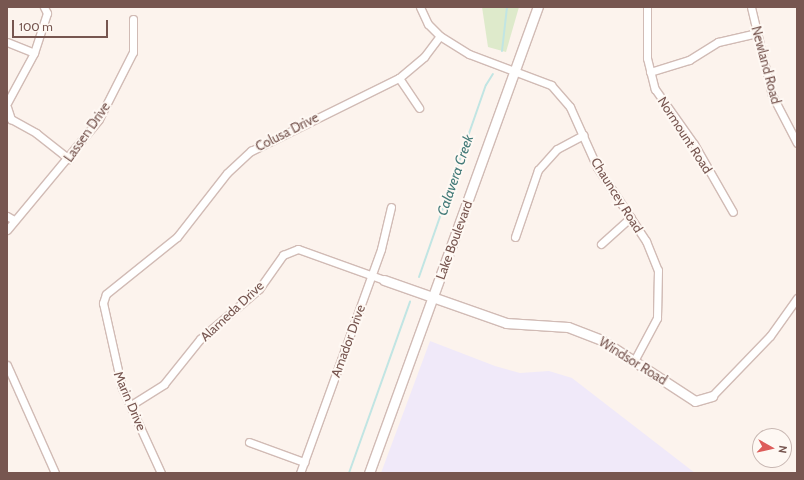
<!DOCTYPE html>
<html>
<head>
<meta charset="utf-8">
<style>
  body { margin:0 }
  #map { position:relative; width:804px; height:480px; overflow:hidden; background:#fcf3ed; font-family:Cabin,sans-serif }
  div>[style] { position:absolute }
  .education>* { inset:0; background:#f0e9f9 }
  .green>* { inset:0; background:#deeacb }
  .stream>* { height:2px; margin:-1px; padding:0 1px; transform-origin:1px; border-radius:1px; background:#c1e5e3 }
  .roads { filter:drop-shadow(1px 0 #d1bbb5) drop-shadow(-1px 0 #d1bbb5) drop-shadow(0 1px #d1bbb5) drop-shadow(0 -1px #d1bbb5) }
  .street>* { height:7px; margin:-3.5px; padding:0 3.5px; transform-origin:3.5px; border-radius:3.5px; background:#fff }
  .secondary>* { height:9px; margin:-4.5px; padding:0 4.5px; transform-origin:4.5px; border-radius:4.5px; background:#fff }
  span { translate:-50% -50%; white-space:nowrap; text-align:center; line-height:1.15; -webkit-text-stroke:4px #fef8f3; paint-order:stroke }
  .street-label { font-size:13px; color:#775650 }
  .water-label { font-size:14px; color:#437a78; font-style:italic }
  .frame { position:absolute; inset:0; border:8px solid #775650; pointer-events:none }
  .north { position:absolute; left:752px; top:428px; width:40px; height:40px; box-sizing:border-box; background:#fef8f3; border:1px solid #c8b7b2; border-radius:50%; rotate:98deg; font-size:11px; font-weight:700; line-height:16px; text-align:center; color:#775650 }
  .north::after { content:''; display:block; margin:auto; width:14px; height:18px; background:#dd5c5a; clip-path:polygon(50% 0,100% 100%,50% 72%,0 100%) }
  .scale { position:absolute; left:12px; top:20px; width:96px; height:18px; box-sizing:border-box; border:2px solid #775650; border-top:0; padding-left:5px; font-size:12px; line-height:14px; white-space:nowrap; color:#775650; -webkit-text-stroke:3px #fef8f3; paint-order:stroke }
</style>
</head>
<body>
<div id="map">
  <div class="education">
    <i style="clip-path:polygon(430px 341px,495px 366px,520px 373px,549px 371px,572px 378px,695px 473px,381px 473px)"></i>
  </div>
  <div class="green">
    <i style="clip-path:polygon(482px 7px,519px 7px,506px 52px,488px 47px)"></i>
  </div>
  <div class="stream">
    <i style="left:502px;top:51px;width:44px;rotate:-83.5deg"></i>
    <i style="left:419px;top:277px;width:203px;rotate:-70.8deg"></i>
    <i style="left:486px;top:85px;width:13px;rotate:-58deg"></i>
    <i style="left:349px;top:473px;width:182px;rotate:-70.4deg"></i>
  </div>
  <div class="roads">
    <div class="street">
      <i style="left:420px;top:7px;width:19px;rotate:65deg"></i>
      <i style="left:428px;top:24px;width:17px;rotate:45deg"></i>
      <i style="left:440px;top:36px;width:34px;rotate:32deg"></i>
      <i style="left:469px;top:54px;width:88px;rotate:20.7deg"></i>
      <i style="left:551px;top:85px;width:29px;rotate:49deg"></i>
      <i style="left:570px;top:107px;width:66px;rotate:65.8deg"></i>
      <i style="left:597px;top:167px;width:89px;rotate:56.5deg"></i>
      <i style="left:646px;top:241px;width:31px;rotate:68deg"></i>
      <i style="left:658px;top:270px;width:48px;rotate:91.2deg"></i>
      <i style="left:657px;top:318px;width:49px;rotate:118.1deg"></i>
      <i style="left:647px;top:7px;width:51px;rotate:90deg"></i>
      <i style="left:647px;top:58px;width:32px;rotate:76deg"></i>
      <i style="left:655px;top:89px;width:67px;rotate:54.7deg"></i>
      <i style="left:694px;top:144px;width:78px;rotate:60.2deg"></i>
      <i style="left:751px;top:7px;width:90px;rotate:76.6deg"></i>
      <i style="left:772px;top:95px;width:54px;rotate:62.5deg"></i>
      <i style="left:7px;top:42px;width:29px;rotate:22deg"></i>
      <i style="left:650px;top:72px;width:41px;rotate:-17.1deg"></i>
      <i style="left:689px;top:60px;width:34px;rotate:-32deg"></i>
      <i style="left:718px;top:42px;width:40px;rotate:-13deg"></i>
      <i style="left:399px;top:78px;width:36px;rotate:56deg"></i>
      <i style="left:7px;top:103px;width:57px;rotate:-61.6deg"></i>
      <i style="left:34px;top:53px;width:42px;rotate:-72deg"></i>
      <i style="left:47px;top:13px;width:7px;rotate:-117deg"></i>
      <i style="left:7px;top:107px;width:13px;rotate:72deg"></i>
      <i style="left:11px;top:119px;width:29px;rotate:29deg"></i>
      <i style="left:36px;top:133px;width:42px;rotate:38.2deg"></i>
      <i style="left:7px;top:216px;width:8px;rotate:30deg"></i>
      <i style="left:7px;top:230px;width:144px;rotate:-50.3deg"></i>
      <i style="left:99px;top:119px;width:75px;rotate:-63.1deg"></i>
      <i style="left:133px;top:52px;width:33px;rotate:-90deg"></i>
      <i style="left:515px;top:237px;width:71px;rotate:-71.1deg"></i>
      <i style="left:538px;top:170px;width:28px;rotate:-48deg"></i>
      <i style="left:557px;top:149px;width:30px;rotate:-28deg"></i>
      <i style="left:601px;top:244px;width:40px;rotate:-42deg"></i>
      <i style="left:7px;top:365px;width:118px;rotate:66deg"></i>
      <i style="left:712px;top:396px;width:83px;rotate:-46deg"></i>
      <i style="left:770px;top:336px;width:47px;rotate:-54.6deg"></i>
      <i style="left:131px;top:405px;width:39px;rotate:-32deg"></i>
      <i style="left:164px;top:384px;width:58px;rotate:-51.3deg"></i>
      <i style="left:200px;top:339px;width:77px;rotate:-40.3deg"></i>
      <i style="left:259px;top:289px;width:42px;rotate:-54.8deg"></i>
      <i style="left:283px;top:255px;width:16px;rotate:-22deg"></i>
      <i style="left:298px;top:249px;width:91px;rotate:19.8deg"></i>
      <i style="left:249px;top:442px;width:59px;rotate:20deg"></i>
      <i style="left:161px;top:473px;width:94px;rotate:-114.6deg"></i>
      <i style="left:122px;top:388px;width:87px;rotate:-102.6deg"></i>
      <i style="left:103px;top:303px;width:9px;rotate:-72deg"></i>
      <i style="left:106px;top:294px;width:91px;rotate:-38.8deg"></i>
      <i style="left:177px;top:237px;width:81px;rotate:-52deg"></i>
      <i style="left:227px;top:173px;width:33px;rotate:-43deg"></i>
      <i style="left:251px;top:151px;width:165px;rotate:-26.3deg"></i>
      <i style="left:399px;top:78px;width:33px;rotate:-40deg"></i>
      <i style="left:424px;top:57px;width:26px;rotate:-53deg"></i>
      <i style="left:300px;top:473px;width:238px;rotate:-70.1deg"></i>
      <i style="left:381px;top:249px;width:43px;rotate:-76.6deg"></i>
    </div>
    <div class="secondary">
      <i style="left:384px;top:280px;width:129px;rotate:19.4deg"></i>
      <i style="left:506px;top:323px;width:62px;rotate:3.7deg"></i>
      <i style="left:568px;top:327px;width:34px;rotate:21deg"></i>
      <i style="left:600px;top:339px;width:113px;rotate:33.1deg"></i>
      <i style="left:695px;top:401px;width:18px;rotate:-16deg"></i>
      <i style="left:369px;top:473px;width:496px;rotate:-70.1deg"></i>
    </div>
  </div>
  <div class="street-label">
    <span style="left:766px;top:65px;rotate:75deg">Newland Road</span>
    <span style="left:87px;top:132px;rotate:-55deg">Lassen Drive</span>
    <span style="left:287px;top:132px;rotate:-27deg">Colusa Drive</span>
    <span style="left:685px;top:135px;rotate:57deg">Normount Road</span>
    <span style="left:617px;top:195px;rotate:58deg">Chauncey Road</span>
    <span style="left:454px;top:240px;rotate:-70deg">Lake Boulevard</span>
    <span style="left:232px;top:311px;rotate:-43deg">Alameda Drive</span>
    <span style="left:348px;top:341px;rotate:-70deg">Amador Drive</span>
    <span style="left:633px;top:361px;rotate:32deg">Windsor Road</span>
    <span style="left:130px;top:401px;rotate:67deg">Marin Drive</span>
  </div>
  <div class="water-label">
    <span style="left:455px;top:175px;rotate:-71deg">Calavera Creek</span>
  </div>
  <div class="frame"></div>
  <div class="north">N</div>
  <div class="scale">100 m</div>
</div>
</body>
</html>
